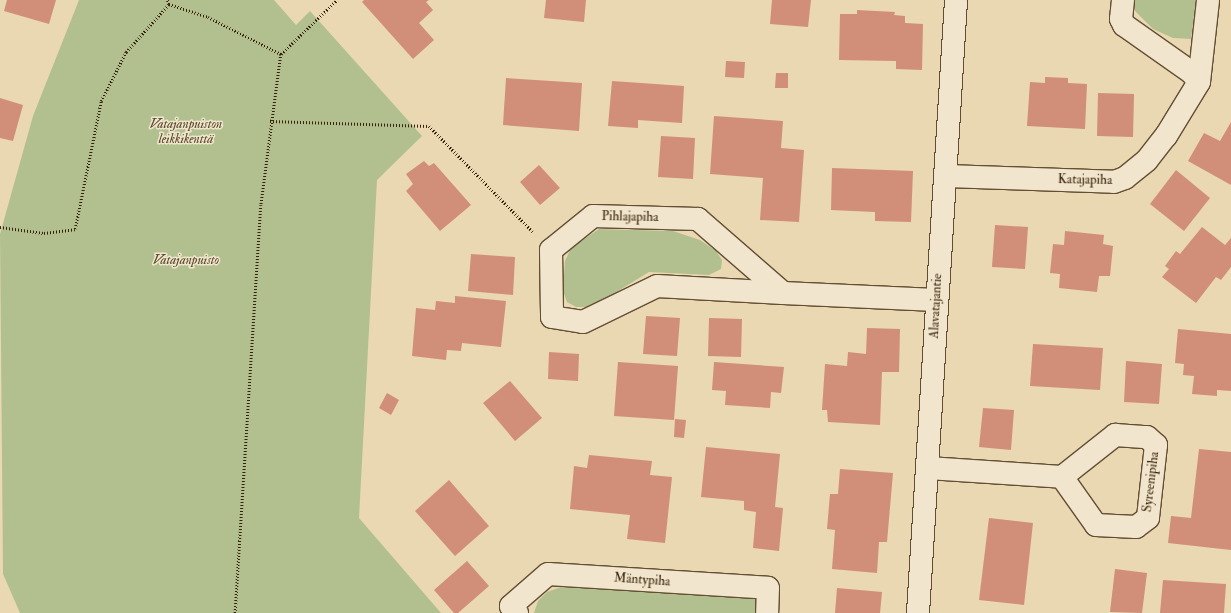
<!DOCTYPE html>
<html>
<head>
<meta charset="utf-8">
<style>
  body { margin:0 }
  #map { position:relative; width:1231px; height:613px; overflow:hidden; background:#ead8b2; font-family:"IM FELL Double Pica",serif }
  div>[style] { position:absolute }
  .green>* { inset:0; background:#b2c08f }
  .building>* { inset:0; background:#d18e78 }
  .path>* { height:2.5px; margin-top:-1.25px; transform-origin:0; background:repeating-linear-gradient(90deg,#382009 0 1px,transparent 0 3px) }
  .roads { filter:drop-shadow(1px 0 #644e33) drop-shadow(-1px 0 #644e33) drop-shadow(0 1px #644e33) drop-shadow(0 -1px #644e33) }
  .street>* { height:22px; margin:-11px; padding:0 11px; transform-origin:11px; border-radius:11px; background:#f1e6cd }
  span { translate:-50% -50%; white-space:nowrap; text-align:center; line-height:1.15; -webkit-text-stroke:3px #f1e6cd; paint-order:stroke }
  .park-label { font-size:13px; color:#56482a; font-style:italic }
  .street-label { font-size:13px; color:#382009 }
</style>
</head>
<body>
<div id="map">
  <div class="green">
    <i style="clip-path:polygon(79px 0,274px 0,296px 25px,310px 11px,422px 136px,377px 180px,359px 518px,441px 613px,20px 613px,3px 574px,0 234px,33px 116px)"></i>
    <i style="clip-path:polygon(1134px 0,1196px 0,1191px 39px,1173px 38px,1153px 29px,1134px 10px)"></i>
    <i style="clip-path:polygon(599px 229px,673px 231px,700px 240px,716px 251px,722px 260px,721px 269px,709px 275px,649px 272px,605px 299px,588px 307px,576px 307px,567px 302px,563px 291px,565px 261px,571px 248px)"></i>
    <i style="clip-path:polygon(561px 587px,756px 598px,756px 613px,534px 613px,538px 601px,547px 592px)"></i>
  </div>
  <div class="building">
    <i style="clip-path:polygon(7px 0,56px 0,49px 24px,4px 11px)"></i>
    <i style="clip-path:polygon(364px 0,429px 0,426px 2px,433px 10px,419px 23px,434px 40px,413px 59px,362px 2px)"></i>
    <i style="clip-path:polygon(546px 0,586px 0,584px 22px,544px 18px)"></i>
    <i style="clip-path:polygon(772px 0,811px 0,808px 27px,770px 24px)"></i>
    <i style="clip-path:polygon(857px 10px,895px 12px,894px 15px,905px 16px,905px 23px,923px 24px,922px 70px,896px 69px,896px 61px,839px 60px,840px 14px,857px 14px)"></i>
    <i style="clip-path:polygon(726px 61px,745px 62px,744px 78px,725px 77px)"></i>
    <i style="clip-path:polygon(776px 73px,788px 73px,788px 88px,775px 88px)"></i>
    <i style="clip-path:polygon(1045px 77px,1068px 78px,1068px 83px,1087px 84px,1085px 129px,1027px 126px,1030px 82px,1045px 83px)"></i>
    <i style="clip-path:polygon(506px 78px,582px 83px,579px 131px,503px 125px)"></i>
    <i style="clip-path:polygon(612px 81px,684px 86px,682px 123px,638px 120px,638px 128px,608px 126px)"></i>
    <i style="clip-path:polygon(1098px 93px,1134px 94px,1133px 137px,1097px 136px)"></i>
    <i style="clip-path:polygon(0 98px,23px 105px,13px 141px,0 138px)"></i>
    <i style="clip-path:polygon(714px 116px,783px 121px,781px 148px,804px 150px,799px 222px,760px 220px,763px 178px,710px 174px)"></i>
    <i style="clip-path:polygon(1231px 122px,1231px 185px,1188px 161px,1204px 133px,1220px 141px)"></i>
    <i style="clip-path:polygon(661px 136px,695px 138px,693px 179px,658px 177px)"></i>
    <i style="clip-path:polygon(424px 161px,429px 166px,434px 163px,471px 205px,440px 231px,406px 191px,413px 184px,406px 174px)"></i>
    <i style="clip-path:polygon(539px 165px,560px 188px,540px 205px,520px 182px)"></i>
    <i style="clip-path:polygon(832px 168px,913px 171px,911px 222px,875px 221px,875px 212px,831px 210px)"></i>
    <i style="clip-path:polygon(1176px 170px,1210px 198px,1184px 231px,1150px 204px)"></i>
    <i style="clip-path:polygon(995px 225px,1028px 227px,1025px 269px,992px 267px)"></i>
    <i style="clip-path:polygon(1202px 227px,1225px 245px,1231px 238px,1231px 267px,1221px 280px,1216px 277px,1196px 303px,1162px 277px,1169px 269px,1165px 266px,1176px 251px,1180px 254px)"></i>
    <i style="clip-path:polygon(1065px 231px,1104px 235px,1103px 244px,1113px 246px,1110px 276px,1099px 276px,1097px 292px,1059px 288px,1060px 274px,1050px 273px,1053px 244px,1064px 245px)"></i>
    <i style="clip-path:polygon(471px 254px,515px 257px,513px 295px,468px 291px)"></i>
    <i style="clip-path:polygon(455px 296px,506px 301px,501px 347px,462px 343px,461px 351px,447px 350px,446px 360px,412px 356px,416px 308px,435px 310px,436px 301px,455px 303px)"></i>
    <i style="clip-path:polygon(646px 316px,680px 318px,677px 356px,643px 354px)"></i>
    <i style="clip-path:polygon(709px 318px,742px 319px,741px 357px,708px 356px)"></i>
    <i style="clip-path:polygon(867px 328px,900px 329px,899px 372px,882px 372px,880px 425px,828px 422px,827px 410px,822px 410px,825px 364px,847px 366px,848px 352px,866px 354px)"></i>
    <i style="clip-path:polygon(1178px 329px,1231px 334px,1231px 391px,1217px 390px,1217px 396px,1192px 394px,1194px 376px,1183px 375px,1184px 364px,1175px 363px)"></i>
    <i style="clip-path:polygon(1033px 344px,1103px 348px,1100px 390px,1030px 386px)"></i>
    <i style="clip-path:polygon(549px 352px,579px 354px,578px 381px,548px 379px)"></i>
    <i style="clip-path:polygon(1126px 361px,1162px 364px,1159px 404px,1124px 402px)"></i>
    <i style="clip-path:polygon(618px 362px,678px 366px,674px 420px,614px 416px)"></i>
    <i style="clip-path:polygon(714px 362px,784px 367px,781px 393px,771px 392px,770px 408px,725px 405px,726px 391px,712px 390px)"></i>
    <i style="clip-path:polygon(510px 381px,542px 418px,515px 441px,483px 403px)"></i>
    <i style="clip-path:polygon(387px 393px,399px 400px,391px 415px,379px 408px)"></i>
    <i style="clip-path:polygon(983px 408px,1014px 410px,1011px 450px,979px 447px)"></i>
    <i style="clip-path:polygon(675px 419px,686px 420px,684px 438px,674px 437px)"></i>
    <i style="clip-path:polygon(706px 447px,780px 454px,775px 507px,783px 508px,779px 551px,753px 548px,756px 512px,744px 510px,744px 501px,701px 497px)"></i>
    <i style="clip-path:polygon(1199px 449px,1231px 452px,1231px 550px,1168px 543px,1171px 516px,1191px 518px)"></i>
    <i style="clip-path:polygon(589px 455px,652px 461px,650px 475px,672px 477px,665px 543px,627px 539px,630px 515px,570px 509px,574px 466px,587px 468px)"></i>
    <i style="clip-path:polygon(840px 469px,893px 473px,887px 542px,879px 542px,877px 573px,832px 569px,835px 530px,827px 529px,830px 494px,838px 494px)"></i>
    <i style="clip-path:polygon(449px 480px,489px 526px,455px 556px,415px 511px)"></i>
    <i style="clip-path:polygon(989px 518px,1033px 523px,1024px 605px,979px 600px)"></i>
    <i style="clip-path:polygon(467px 561px,489px 586px,458px 613px,454px 613px,434px 590px)"></i>
    <i style="clip-path:polygon(1115px 569px,1147px 573px,1142px 613px,1110px 612px)"></i>
    <i style="clip-path:polygon(1163px 580px,1226px 584px,1224px 613px,1160px 613px)"></i>
    <i style="clip-path:polygon(837px 588px,882px 592px,880px 613px,835px 613px)"></i>
  </div>
  <div class="path">
    <i style="left:169px;top:4px;width:41px;rotate:18.4deg"></i>
    <i style="left:208px;top:17px;width:82px;rotate:26.9deg"></i>
    <i style="left:281px;top:54px;width:152px;rotate:97.5deg"></i>
    <i style="left:261px;top:205px;width:409px;rotate:93.6deg"></i>
    <i style="left:281px;top:54px;width:78px;rotate:-44deg"></i>
    <i style="left:270px;top:121px;width:159px;rotate:1.8deg"></i>
    <i style="left:429px;top:126px;width:148px;rotate:45.5deg"></i>
    <i style="left:0;top:227px;width:44px;rotate:7.8deg"></i>
    <i style="left:44px;top:233px;width:31px;rotate:-7deg"></i>
    <i style="left:75px;top:229px;width:131px;rotate:-78.5deg"></i>
    <i style="left:101px;top:101px;width:55px;rotate:-63deg"></i>
    <i style="left:126px;top:52px;width:64px;rotate:-48.1deg"></i>
    <i style="left:169px;top:4px;width:4px;rotate:-117deg"></i>
  </div>
  <div class="roads">
    <div class="street">
      <i style="left:1123px;top:0;width:19px;rotate:96deg"></i>
      <i style="left:1121px;top:19px;width:7px;rotate:63deg"></i>
      <i style="left:1124px;top:25px;width:83px;rotate:35.2deg"></i>
      <i style="left:1192px;top:73px;width:11px;rotate:52deg"></i>
      <i style="left:946px;top:176px;width:168px;rotate:2deg"></i>
      <i style="left:1114px;top:182px;width:12px;rotate:-20deg"></i>
      <i style="left:1125px;top:178px;width:28px;rotate:-39deg"></i>
      <i style="left:1147px;top:160px;width:31px;rotate:-52deg"></i>
      <i style="left:1166px;top:136px;width:63px;rotate:-58.6deg"></i>
      <i style="left:1199px;top:82px;width:82px;rotate:-83.7deg"></i>
      <i style="left:783px;top:293px;width:113px;rotate:-139deg"></i>
      <i style="left:698px;top:219px;width:105px;rotate:-178.4deg"></i>
      <i style="left:593px;top:216px;width:54px;rotate:141deg"></i>
      <i style="left:551px;top:250px;width:67px;rotate:89.1deg"></i>
      <i style="left:552px;top:317px;width:31px;rotate:9deg"></i>
      <i style="left:583px;top:322px;width:82px;rotate:-25.9deg"></i>
      <i style="left:657px;top:286px;width:126px;rotate:3.2deg"></i>
      <i style="left:783px;top:293px;width:153px;rotate:2.6deg"></i>
      <i style="left:928px;top:468px;width:134px;rotate:3.8deg"></i>
      <i style="left:1062px;top:477px;width:68px;rotate:-38.4deg"></i>
      <i style="left:1115px;top:435px;width:32px;rotate:4deg"></i>
      <i style="left:1147px;top:437px;width:12px;rotate:42deg"></i>
      <i style="left:1156px;top:445px;width:73px;rotate:96.3deg"></i>
      <i style="left:1148px;top:518px;width:15px;rotate:143deg"></i>
      <i style="left:1136px;top:527px;width:40px;rotate:-177.1deg"></i>
      <i style="left:1096px;top:525px;width:59px;rotate:-125.3deg"></i>
      <i style="left:517px;top:613px;width:9px;rotate:-131deg"></i>
      <i style="left:511px;top:606px;width:49px;rotate:-40.9deg"></i>
      <i style="left:548px;top:574px;width:220px;rotate:3.6deg"></i>
      <i style="left:768px;top:588px;width:25px;rotate:92deg"></i>
      <i style="left:918px;top:613px;width:614px;rotate:-86.45deg"></i>
    </div>
  </div>
  <div class="park-label">
    <span style="left:186px;top:132px">Vatajanpuiston<br>leikkikenttä</span>
    <span style="left:186px;top:260px">Vatajanpuisto</span>
  </div>
  <div class="street-label">
    <span style="left:1085px;top:180px;rotate:1deg">Katajapiha</span>
    <span style="left:630px;top:217px;rotate:1deg">Pihlajapiha</span>
    <span style="left:936px;top:306px;rotate:-87deg">Alavatajantie</span>
    <span style="left:1151px;top:482px;rotate:-83deg">Syreenipiha</span>
    <span style="left:642px;top:580px;rotate:4deg">Mäntypiha</span>
  </div>
</div>
</body>
</html>
